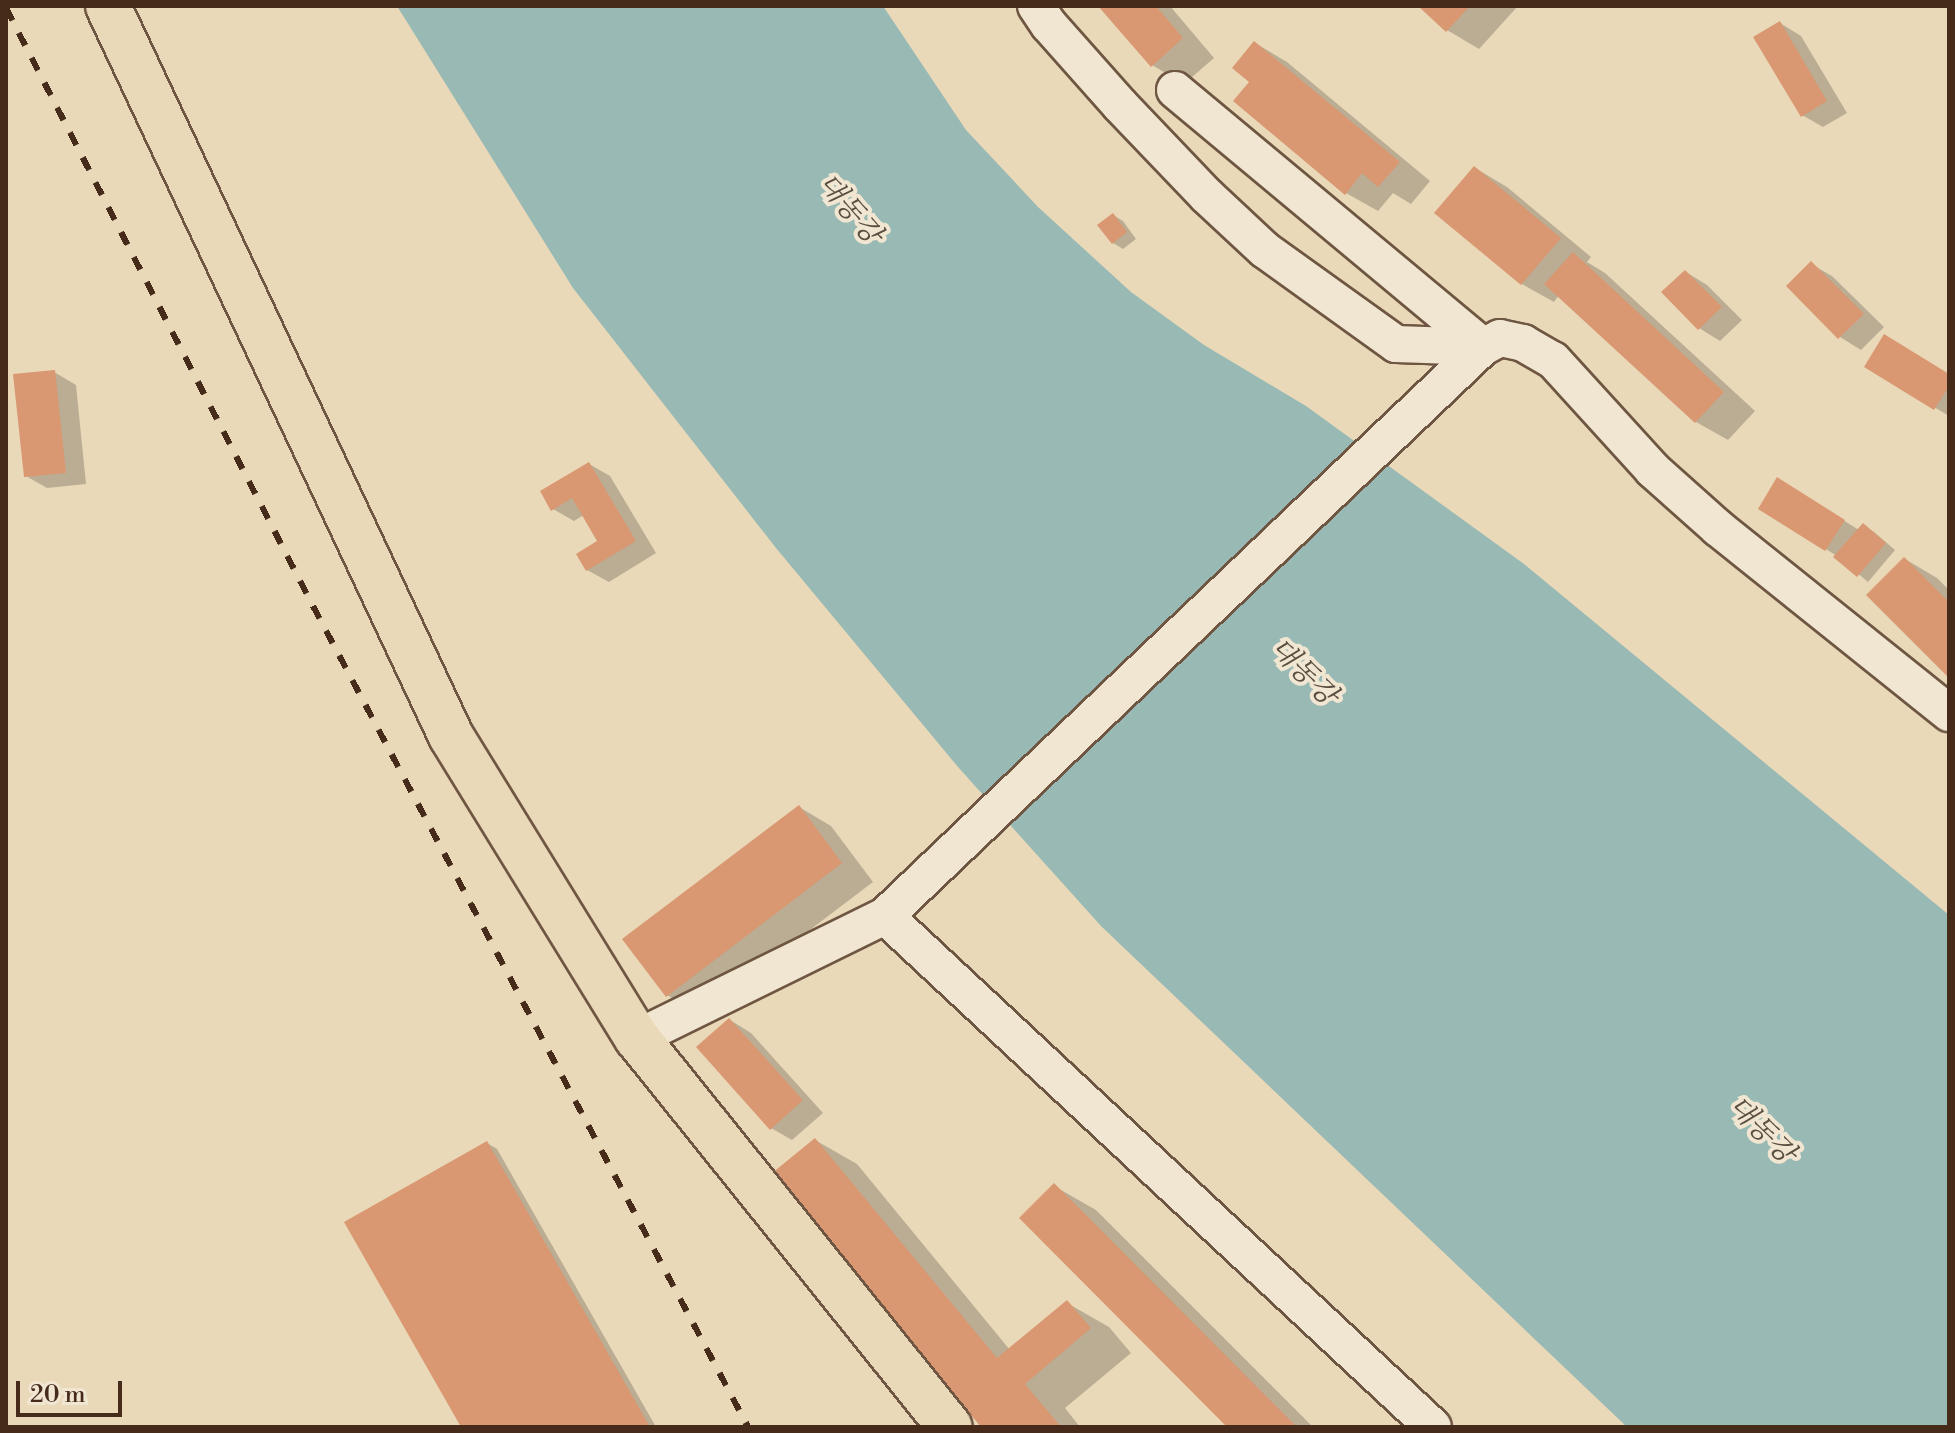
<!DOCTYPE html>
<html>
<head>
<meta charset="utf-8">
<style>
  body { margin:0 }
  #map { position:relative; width:1955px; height:1433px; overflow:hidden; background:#e9d9b8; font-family:"Libre Bodoni","Noto Serif KR",serif }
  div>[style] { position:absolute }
  .water>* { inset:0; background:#98b9b4 }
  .shadow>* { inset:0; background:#0003 }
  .building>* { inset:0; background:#d99772 }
  .roads { filter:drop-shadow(2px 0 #6f5642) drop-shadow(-2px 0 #6f5642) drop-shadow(0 2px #6f5642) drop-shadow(0 -2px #6f5642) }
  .minor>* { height:36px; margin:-18px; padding:0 18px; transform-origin:18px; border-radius:18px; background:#f1e6d1 }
  .primary>* { height:44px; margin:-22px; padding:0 22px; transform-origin:22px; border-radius:22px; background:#e9d9b8 }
  .rail>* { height:6px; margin-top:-3px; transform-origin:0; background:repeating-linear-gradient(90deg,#462b1b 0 14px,transparent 0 28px) }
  span { translate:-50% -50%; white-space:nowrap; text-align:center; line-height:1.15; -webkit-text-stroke:8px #f1e6d1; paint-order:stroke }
  .water-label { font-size:28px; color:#5a4e41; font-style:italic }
  .frame { position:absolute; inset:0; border:8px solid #462b1b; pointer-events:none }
  .scale { position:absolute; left:16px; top:1381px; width:106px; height:36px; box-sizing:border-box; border:4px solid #462b1b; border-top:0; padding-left:10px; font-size:24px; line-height:28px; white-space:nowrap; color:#462b1b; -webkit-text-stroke:6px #f1e6d1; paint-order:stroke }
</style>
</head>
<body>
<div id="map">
  <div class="water">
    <i style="clip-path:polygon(397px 6px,883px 6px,966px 130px,1038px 207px,1131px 292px,1204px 345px,1306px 406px,1524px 564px,1949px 915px,1949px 1427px,1627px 1427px,1101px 926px,958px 767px,776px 548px,573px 288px)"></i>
  </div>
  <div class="shadow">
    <i style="clip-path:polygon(1101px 6px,1170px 6px,1214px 58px,1184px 84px,1152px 65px)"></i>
    <i style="clip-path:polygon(1421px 6px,1518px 6px,1479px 49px,1447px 30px)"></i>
    <i style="clip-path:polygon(1780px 23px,1801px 36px,1847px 113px,1823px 127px,1802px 115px)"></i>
    <i style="clip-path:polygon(1255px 43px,1287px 62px,1430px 181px,1411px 204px,1393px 193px,1378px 211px,1346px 193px,1252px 82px)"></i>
    <i style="clip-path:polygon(1475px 168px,1507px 187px,1591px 257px,1587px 262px,1605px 273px,1755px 411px,1728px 440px,1696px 422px,1559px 295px,1554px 302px,1522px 284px)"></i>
    <i style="clip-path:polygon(1113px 215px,1123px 221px,1136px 239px,1123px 249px,1113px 243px)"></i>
    <i style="clip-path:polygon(1811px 264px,1832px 276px,1884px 327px,1861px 350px,1840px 337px)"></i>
    <i style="clip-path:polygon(1686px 272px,1707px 285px,1742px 320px,1720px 341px,1699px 328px)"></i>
    <i style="clip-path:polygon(1866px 366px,1949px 376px,1949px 416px)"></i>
    <i style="clip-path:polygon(54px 372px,76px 385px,86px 484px,47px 488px,26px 476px)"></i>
    <i style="clip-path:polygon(589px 464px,610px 476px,656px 553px,609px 582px,587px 570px,600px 541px,584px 515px,574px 521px,553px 509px)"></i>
    <i style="clip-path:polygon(1798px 492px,1859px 530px,1864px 526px,1874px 532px,1895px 550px,1868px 582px,1837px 556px,1760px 508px)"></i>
    <i style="clip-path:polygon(1905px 559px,1937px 578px,1949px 590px,1949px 675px)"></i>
    <i style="clip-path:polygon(799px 807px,831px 826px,873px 882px,699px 1014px,667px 995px)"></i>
    <i style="clip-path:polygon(730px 1020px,751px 1033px,823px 1113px,792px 1140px,771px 1128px)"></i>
    <i style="clip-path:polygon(815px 1140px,857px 1164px,1010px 1350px,1067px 1303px,1109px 1327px,1131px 1353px,1065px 1408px,1080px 1427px,984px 1427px)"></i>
    <i style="clip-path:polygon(487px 1143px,497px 1149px,656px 1427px,463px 1427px)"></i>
    <i style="clip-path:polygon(1054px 1186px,1096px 1210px,1313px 1427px,1230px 1427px)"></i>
  </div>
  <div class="building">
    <i style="clip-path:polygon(1098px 6px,1156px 6px,1183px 38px,1151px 67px)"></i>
    <i style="clip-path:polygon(1418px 6px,1470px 6px,1446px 32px)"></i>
    <i style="clip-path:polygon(1780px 21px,1827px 101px,1801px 117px,1753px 37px)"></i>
    <i style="clip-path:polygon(1254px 41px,1400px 162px,1378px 187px,1362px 173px,1345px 195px,1233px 101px,1249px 82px,1232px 68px)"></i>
    <i style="clip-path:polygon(1474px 166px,1561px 238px,1521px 285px,1434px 213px)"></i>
    <i style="clip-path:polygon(1113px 213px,1127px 232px,1112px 244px,1097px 225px)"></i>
    <i style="clip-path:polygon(1573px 252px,1724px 392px,1695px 423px,1544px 284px)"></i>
    <i style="clip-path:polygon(1811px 261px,1864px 314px,1838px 339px,1786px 286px)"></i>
    <i style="clip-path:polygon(1685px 270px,1722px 307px,1698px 330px,1661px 292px)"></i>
    <i style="clip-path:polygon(1884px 334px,1949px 374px,1949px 386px,1934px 410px,1864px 367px)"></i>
    <i style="clip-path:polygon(55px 370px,66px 473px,24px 477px,13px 374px)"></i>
    <i style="clip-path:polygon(589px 462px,636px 541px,586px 571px,576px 554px,597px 541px,572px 498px,551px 511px,540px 491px)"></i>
    <i style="clip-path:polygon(1777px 477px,1845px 520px,1825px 551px,1758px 509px)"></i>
    <i style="clip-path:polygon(1863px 523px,1886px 543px,1857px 577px,1833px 557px)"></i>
    <i style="clip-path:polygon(1904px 557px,1949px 602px,1949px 678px,1866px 595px)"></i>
    <i style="clip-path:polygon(799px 805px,842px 863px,666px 997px,622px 939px)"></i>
    <i style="clip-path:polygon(729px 1018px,803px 1100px,770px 1130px,696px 1047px)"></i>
    <i style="clip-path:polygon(815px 1138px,997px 1358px,1067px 1300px,1091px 1328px,1025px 1384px,1061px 1427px,981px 1427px,771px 1174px)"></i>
    <i style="clip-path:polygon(487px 1141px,650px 1427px,461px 1427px,344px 1222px)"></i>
    <i style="clip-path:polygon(1054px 1183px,1297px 1427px,1227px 1427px,1019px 1218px)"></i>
  </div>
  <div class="roads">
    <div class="minor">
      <i style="left:1036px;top:6px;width:23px;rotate:56deg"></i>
      <i style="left:1049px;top:25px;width:107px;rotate:48.4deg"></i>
      <i style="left:1120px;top:105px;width:126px;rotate:46.3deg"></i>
      <i style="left:1207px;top:196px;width:79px;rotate:43deg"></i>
      <i style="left:1265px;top:250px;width:161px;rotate:35.7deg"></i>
      <i style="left:1396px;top:344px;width:87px;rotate:2deg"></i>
      <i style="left:1175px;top:90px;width:401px;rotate:39.8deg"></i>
      <i style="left:885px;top:916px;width:825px;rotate:-43.58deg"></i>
      <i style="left:1483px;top:347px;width:19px;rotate:-28deg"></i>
      <i style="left:1500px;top:338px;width:24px;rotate:12deg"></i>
      <i style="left:1523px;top:343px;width:34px;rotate:30deg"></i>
      <i style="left:1553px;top:360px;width:149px;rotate:47.7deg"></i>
      <i style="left:1653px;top:470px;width:87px;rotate:41.7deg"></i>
      <i style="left:1718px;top:528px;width:296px;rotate:38.7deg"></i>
      <i style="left:637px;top:1038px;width:276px;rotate:-26.2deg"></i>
      <i style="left:885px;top:916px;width:749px;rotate:43deg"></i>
    </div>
    <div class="primary">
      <i style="left:108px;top:6px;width:807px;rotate:64.83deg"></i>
      <i style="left:451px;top:736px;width:355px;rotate:58.4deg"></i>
      <i style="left:637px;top:1038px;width:499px;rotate:51.2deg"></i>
    </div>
  </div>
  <div class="rail">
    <i style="left:6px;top:8px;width:672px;rotate:62.83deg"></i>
    <i style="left:313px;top:606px;width:929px;rotate:62.08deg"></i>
  </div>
  <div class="water-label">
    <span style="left:849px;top:209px;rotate:50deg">대동강</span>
    <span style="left:1303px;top:672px;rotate:45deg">대동강</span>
    <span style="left:1761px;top:1130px;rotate:45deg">대동강</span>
  </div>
  <div class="frame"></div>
  <div class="scale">20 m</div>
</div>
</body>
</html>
